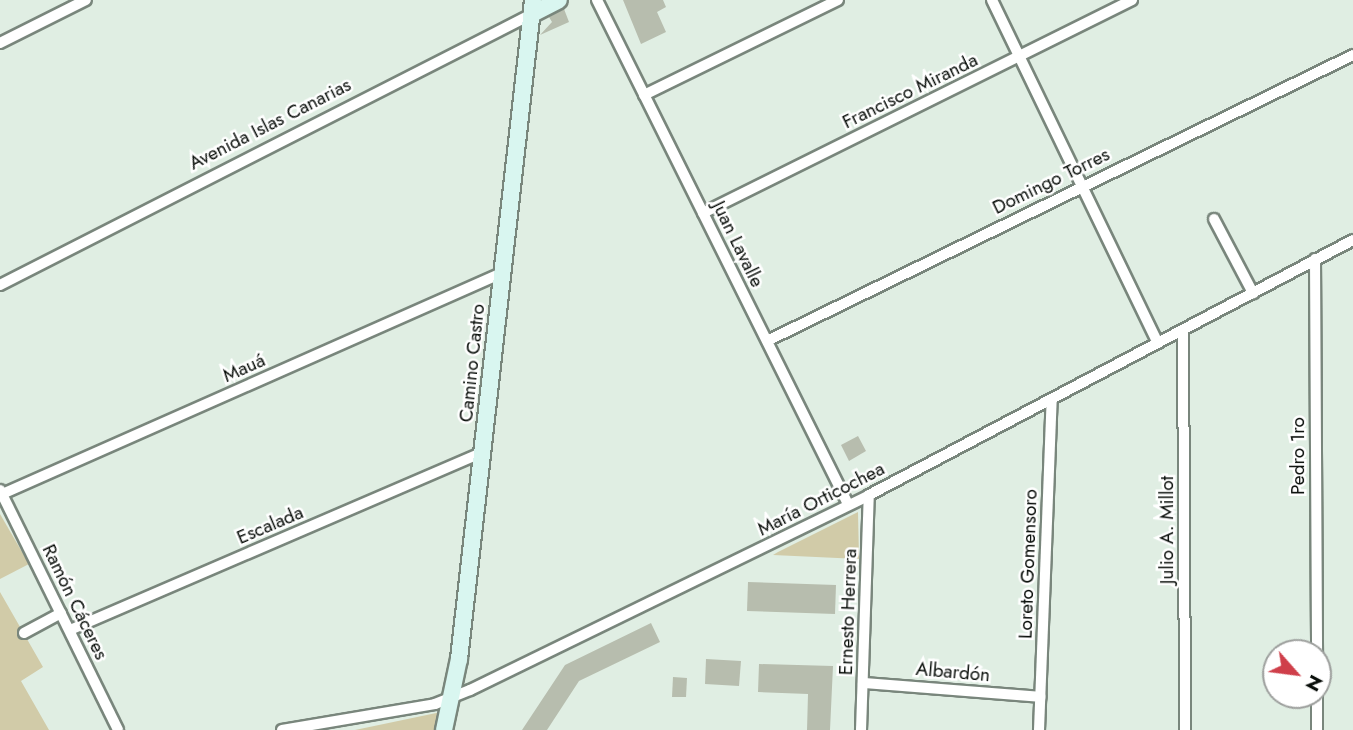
<!DOCTYPE html>
<html>
<head>
<meta charset="utf-8">
<style>
  body { margin:0 }
  #map { position:relative; width:1353px; height:730px; overflow:hidden; background:#e0eee3; font-family:Jost,sans-serif }
  div>[style] { position:absolute }
  .green>* { inset:0; background:#d1cba8 }
  .building>* { inset:0; background:#b7bdae }
  .roads { filter:drop-shadow(2px 0 #79867c) drop-shadow(-2px 0 #79867c) drop-shadow(0 2px #79867c) drop-shadow(0 -2px #79867c) }
  .street>* { height:10px; margin:-5px; padding:0 5px; transform-origin:5px; border-radius:5px; background:#fff }
  .secondary>* { height:16px; margin:-8px; padding:0 8px; transform-origin:8px; border-radius:8px; background:#d9f6f0 }
  span { translate:-50% -50%; white-space:nowrap; text-align:center; line-height:1.15; -webkit-text-stroke:5px #fff; paint-order:stroke }
  .street-label { font-size:19px; color:#090e0a }
  .north { position:absolute; left:1262px; top:639px; width:70px; height:70px; box-sizing:border-box; background:#fff; border:2px solid #9d9f9d; border-radius:50%; rotate:118deg; font-size:19px; font-weight:700; line-height:28px; text-align:center; color:#090e0a }
  .north::after { content:''; display:block; margin:auto; width:24px; height:32px; background:#cf3f4a; clip-path:polygon(50% 0,100% 100%,50% 72%,0 100%) }
</style>
</head>
<body>
<div id="map">
  <div class="green">
    <i style="clip-path:polygon(858px 512px,859px 559px,773px 555px,778px 552px)"></i>
    <i style="clip-path:polygon(0 514px,29px 564px,0 579px)"></i>
    <i style="clip-path:polygon(0 592px,43px 667px,21px 681px,49px 730px,0 730px)"></i>
    <i style="clip-path:polygon(441px 712px,441px 730px,355px 730px)"></i>
  </div>
  <div class="building">
    <i style="clip-path:polygon(623px 0,663px 0,666px 7px,657px 12px,666px 32px,641px 44px)"></i>
    <i style="clip-path:polygon(564px 9px,569px 22px,540px 35px,552px 22px,549px 17px)"></i>
    <i style="clip-path:polygon(858px 436px,866px 451px,849px 461px,841px 445px)"></i>
    <i style="clip-path:polygon(748px 582px,836px 585px,835px 614px,747px 611px)"></i>
    <i style="clip-path:polygon(651px 623px,660px 642px,579px 681px,547px 730px,522px 730px,565px 665px)"></i>
    <i style="clip-path:polygon(706px 659px,741px 661px,739px 686px,705px 684px)"></i>
    <i style="clip-path:polygon(759px 664px,833px 666px,830px 730px,807px 730px,808px 694px,758px 692px)"></i>
    <i style="clip-path:polygon(673px 677px,687px 678px,686px 697px,672px 697px)"></i>
  </div>
  <div class="roads">
    <div class="street">
      <i style="left:597px;top:0;width:563px;rotate:63.53deg"></i>
      <i style="left:992px;top:0;width:381px;rotate:64.2deg"></i>
      <i style="left:0;top:43px;width:96px;rotate:-26.6deg"></i>
      <i style="left:644px;top:95px;width:216px;rotate:-26.1deg"></i>
      <i style="left:703px;top:213px;width:479px;rotate:-26.4deg"></i>
      <i style="left:1214px;top:219px;width:84px;rotate:62.2deg"></i>
      <i style="left:1315px;top:259px;width:394px;rotate:89.7deg"></i>
      <i style="left:0;top:285px;width:597px;rotate:-26.99deg"></i>
      <i style="left:1183px;top:330px;width:400px;rotate:89.7deg"></i>
      <i style="left:767px;top:341px;width:652px;rotate:-26.01deg"></i>
      <i style="left:0;top:490px;width:267px;rotate:63.8deg"></i>
      <i style="left:0;top:495px;width:549px;rotate:-23.86deg"></i>
      <i style="left:70px;top:630px;width:450px;rotate:-23.3deg"></i>
      <i style="left:24px;top:633px;width:42px;rotate:-28.4deg"></i>
      <i style="left:863px;top:683px;width:178px;rotate:4.5deg"></i>
      <i style="left:1317px;top:695px;width:35px;rotate:90deg"></i>
      <i style="left:282px;top:730px;width:155px;rotate:-9.6deg"></i>
      <i style="left:435px;top:704px;width:38px;rotate:-22deg"></i>
      <i style="left:470px;top:690px;width:444px;rotate:-26deg"></i>
      <i style="left:869px;top:495px;width:547px;rotate:-27.78deg"></i>
      <i style="left:861px;top:730px;width:235px;rotate:-88.1deg"></i>
      <i style="left:1039px;top:730px;width:331px;rotate:-87.8deg"></i>
    </div>
    <div class="secondary">
      <i style="left:532px;top:14px;width:30px;rotate:-27deg"></i>
      <i style="left:444px;top:730px;width:73px;rotate:-78.1deg"></i>
      <i style="left:459px;top:659px;width:663px;rotate:-83.59deg"></i>
    </div>
  </div>
  <div class="street-label">
    <span style="left:910px;top:91px;rotate:-26deg">Francisco Miranda</span>
    <span style="left:270px;top:124px;rotate:-27deg">Avenida Islas Canarias</span>
    <span style="left:1051px;top:181px;rotate:-26deg">Domingo Torres</span>
    <span style="left:738px;top:244px;rotate:64deg">Juan Lavalle</span>
    <span style="left:472px;top:363px;rotate:-84deg">Camino Castro</span>
    <span style="left:244px;top:368px;rotate:-24deg">Mauá</span>
    <span style="left:1298px;top:456px;rotate:-90deg">Pedro 1ro</span>
    <span style="left:821px;top:499px;rotate:-27deg">María Orticochea</span>
    <span style="left:270px;top:525px;rotate:-23deg">Escalada</span>
    <span style="left:1167px;top:530px;rotate:-90deg">Julio A. Millot</span>
    <span style="left:1028px;top:564px;rotate:-88deg">Loreto Gomensoro</span>
    <span style="left:75px;top:602px;rotate:64deg">Ramón Cáceres</span>
    <span style="left:848px;top:612px;rotate:-88deg">Ernesto Herrera</span>
    <span style="left:953px;top:672px;rotate:5deg">Albardón</span>
  </div>
  <div class="north">N</div>
</div>
</body>
</html>
